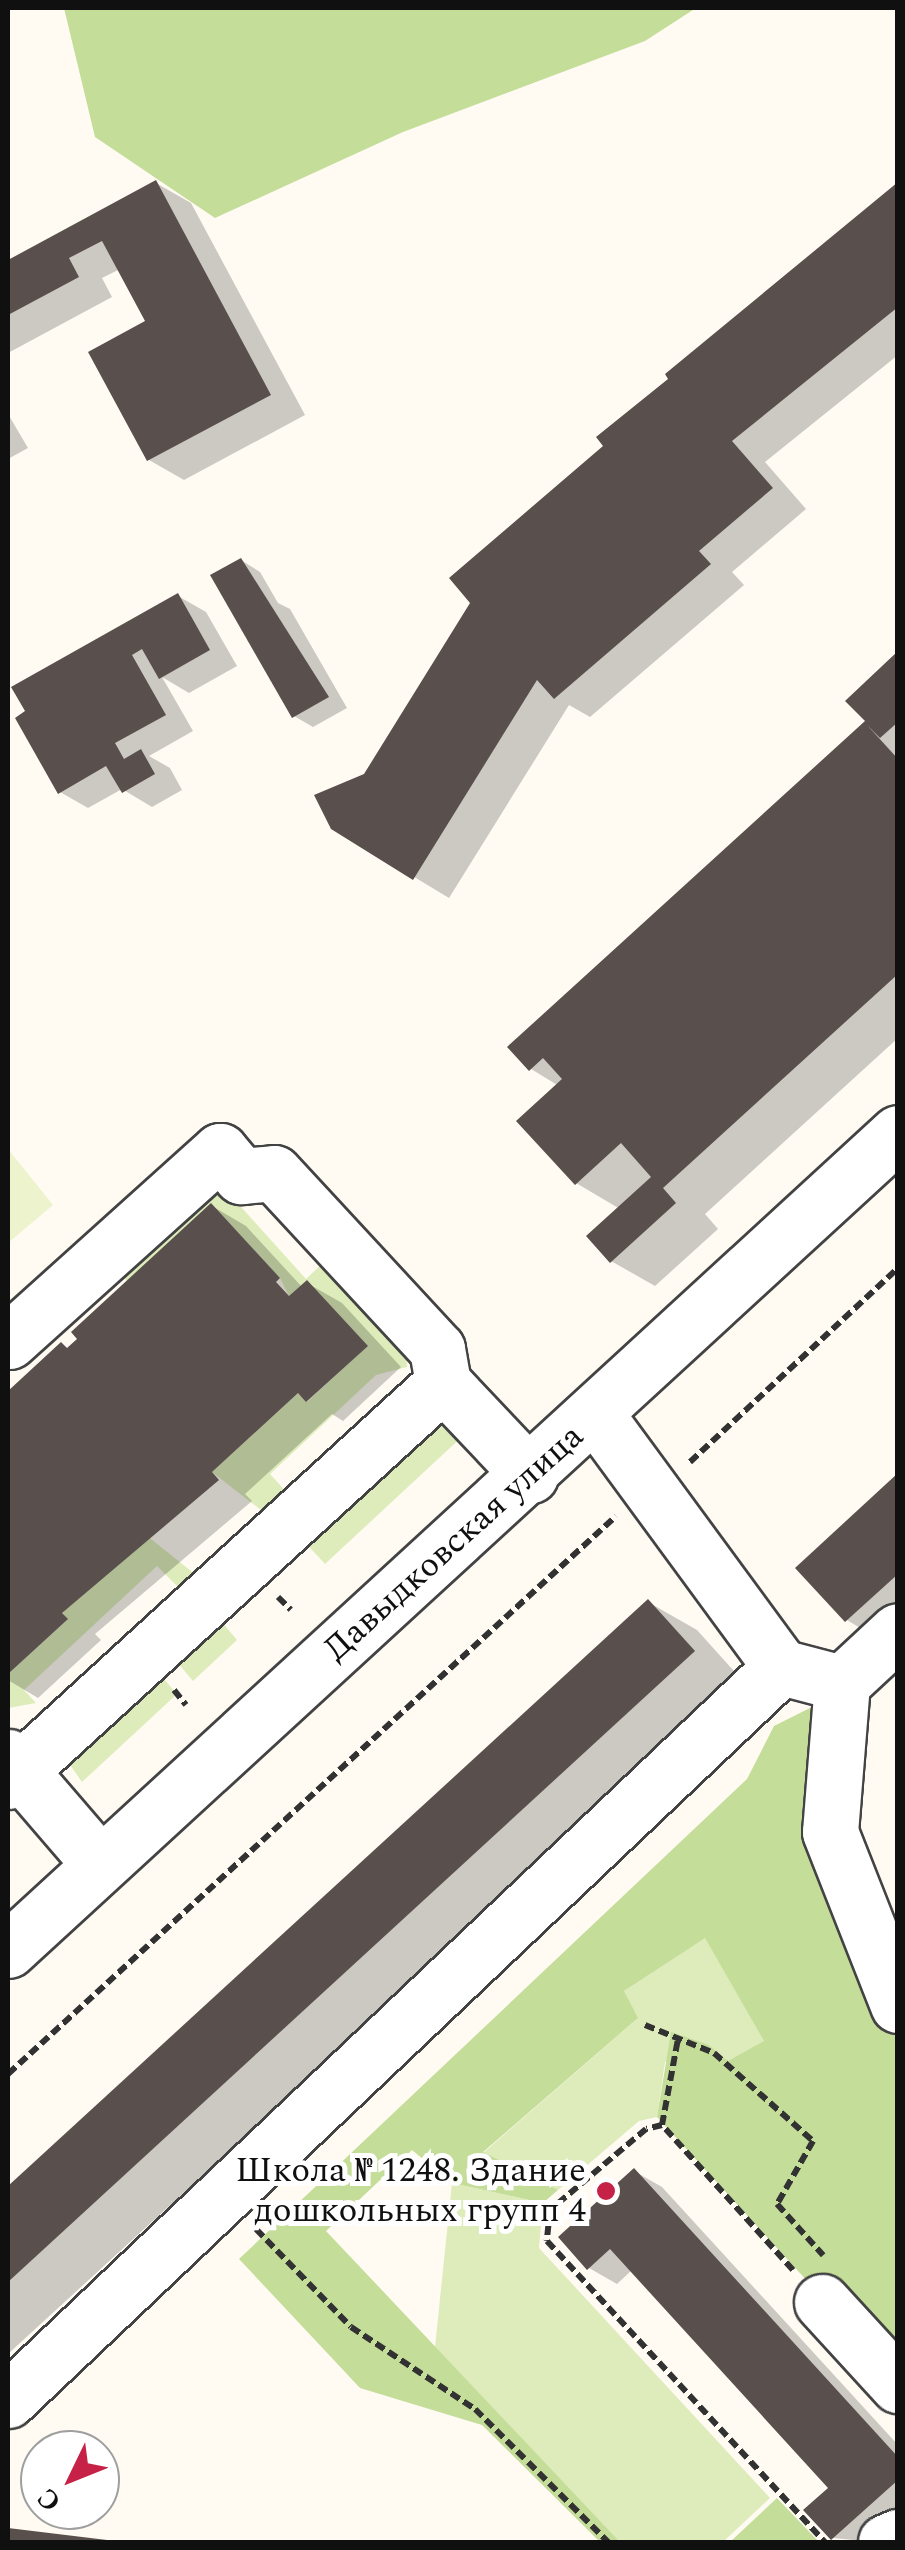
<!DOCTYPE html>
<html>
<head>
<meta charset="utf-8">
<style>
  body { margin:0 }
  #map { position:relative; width:905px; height:2550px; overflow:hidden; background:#fffbf3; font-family:Spectral,serif }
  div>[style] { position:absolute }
  .green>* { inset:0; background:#ddecba }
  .forest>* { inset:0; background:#c4dd99 }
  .pitch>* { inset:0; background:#ecf3cd }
  .shadow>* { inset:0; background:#0003 }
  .building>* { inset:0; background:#594f4c }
  .path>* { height:6px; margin-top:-3px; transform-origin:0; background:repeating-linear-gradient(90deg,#323232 0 10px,transparent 0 15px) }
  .roads { filter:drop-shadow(2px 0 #434343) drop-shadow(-2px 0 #434343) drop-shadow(0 2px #434343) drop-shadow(0 -2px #434343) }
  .minor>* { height:55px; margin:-27.5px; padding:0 27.5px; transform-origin:27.5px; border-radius:27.5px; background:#fff }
  .dots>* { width:28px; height:28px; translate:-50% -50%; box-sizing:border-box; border:5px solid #fff; border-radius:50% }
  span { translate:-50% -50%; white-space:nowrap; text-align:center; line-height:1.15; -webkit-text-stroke:10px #fff; paint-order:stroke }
  .street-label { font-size:35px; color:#101010 }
  .poi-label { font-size:35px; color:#101010 }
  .right { translate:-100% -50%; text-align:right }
  .frame { position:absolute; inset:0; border:10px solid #101010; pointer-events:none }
  .north { position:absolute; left:20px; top:2430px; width:100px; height:100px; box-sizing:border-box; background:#fff; border:2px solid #9f9f9f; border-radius:50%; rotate:227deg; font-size:28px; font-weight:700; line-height:40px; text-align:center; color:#101010 }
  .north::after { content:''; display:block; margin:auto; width:35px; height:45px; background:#c62247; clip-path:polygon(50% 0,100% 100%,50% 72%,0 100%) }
</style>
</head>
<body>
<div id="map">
  <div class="green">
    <i style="clip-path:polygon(199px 1189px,233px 1198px,306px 1279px,325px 1261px,406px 1343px,407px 1367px,376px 1375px,270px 1474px,291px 1497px,270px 1517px,212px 1472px,298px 1393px,307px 1402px,367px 1346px,307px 1280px,289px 1296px,280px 1278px,211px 1204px,127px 1281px,114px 1265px)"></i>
    <i style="clip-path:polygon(438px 1409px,480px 1420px,325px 1564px,299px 1536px)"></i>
    <i style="clip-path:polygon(146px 1535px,216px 1591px,198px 1607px,157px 1566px,24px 1690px,36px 1703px,8px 1708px,8px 1674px,67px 1620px,62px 1613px)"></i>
    <i style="clip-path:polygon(216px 1615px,237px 1640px,193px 1681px,171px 1655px)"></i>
    <i style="clip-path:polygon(156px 1670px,177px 1694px,82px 1782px,63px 1755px)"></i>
    <i style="clip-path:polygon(705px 1937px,765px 2042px,728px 2061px,709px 2045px,665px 2062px,657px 2117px,639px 2121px,558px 2190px,483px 2153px,637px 2019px,624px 1991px)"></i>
    <i style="clip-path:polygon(452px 2183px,543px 2203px,539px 2248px,770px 2498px,723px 2542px,620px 2542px,435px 2347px)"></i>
  </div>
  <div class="forest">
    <i style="clip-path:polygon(64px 8px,696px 8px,645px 41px,403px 132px,215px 218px,95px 137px)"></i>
    <i style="clip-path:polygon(833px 1706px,824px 1829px,897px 2020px,897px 2379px,657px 2117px,671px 2032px,709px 2045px,728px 2061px,764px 2041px,705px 1938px,624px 1991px,638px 2018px,483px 2152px,558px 2190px,543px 2203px,452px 2183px,412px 2150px,326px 2231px,620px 2542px,600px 2542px,482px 2425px,360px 2388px,239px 2259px,747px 1779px,774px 1726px,810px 1708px)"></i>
    <i style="clip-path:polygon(777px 2498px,819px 2542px,730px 2542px)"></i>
  </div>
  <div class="pitch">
    <i style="clip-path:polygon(8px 1149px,53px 1205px,8px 1243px)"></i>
  </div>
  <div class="shadow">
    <i style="clip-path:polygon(156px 183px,191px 203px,305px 415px,184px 480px,149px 460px,149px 322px,120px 269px,102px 278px,112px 297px,8px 353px,8px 263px)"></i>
    <i style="clip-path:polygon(898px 186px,898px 355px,765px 462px,806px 509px,732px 572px,744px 585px,590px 717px,569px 705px,449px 898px,333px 828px,606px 446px)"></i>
    <i style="clip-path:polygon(8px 414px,28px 448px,8px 459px)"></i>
    <i style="clip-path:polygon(241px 560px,260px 572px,278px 603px,290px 609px,347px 708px,313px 727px,294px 716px)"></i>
    <i style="clip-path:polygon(178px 596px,206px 612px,237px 666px,189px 693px,162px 677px,193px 731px,149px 756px,170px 768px,182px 790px,152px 807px,122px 789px,88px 808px,60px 792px,18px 719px)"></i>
    <i style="clip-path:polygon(898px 655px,898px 1038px,705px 1214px,718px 1229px,655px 1286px,611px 1261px,620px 1209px,576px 1183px,559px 1086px,531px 1069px,864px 725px,877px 733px)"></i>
    <i style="clip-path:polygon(212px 1206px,246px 1226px,302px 1287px,307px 1283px,342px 1303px,401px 1367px,343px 1421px,332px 1414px,245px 1494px,252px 1501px,95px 1634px,101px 1640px,38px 1698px,8px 1680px,8px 1394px,61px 1345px,69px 1349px)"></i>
    <i style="clip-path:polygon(898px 1476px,898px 1639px,890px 1646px,847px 1620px,799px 1568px)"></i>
    <i style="clip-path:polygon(648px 1602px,697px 1630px,742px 1680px,8px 2354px,8px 2190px)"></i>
    <i style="clip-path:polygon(634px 2171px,662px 2187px,898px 2445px,898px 2521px,874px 2542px,833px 2538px,832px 2488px,632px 2270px,617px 2284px,589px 2268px)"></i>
  </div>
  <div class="building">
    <i style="clip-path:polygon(156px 180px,271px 395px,147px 461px,88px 352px,145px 321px,102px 241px,69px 258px,79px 277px,8px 315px,8px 260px)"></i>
    <i style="clip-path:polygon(898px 182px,898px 307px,732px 441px,773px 488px,699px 551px,711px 564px,554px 699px,537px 680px,413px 880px,331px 829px,314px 795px,364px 774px,470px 603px,449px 578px,603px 446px,596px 437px,668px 379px,665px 374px)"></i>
    <i style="clip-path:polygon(241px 558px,329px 697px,292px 718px,210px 575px)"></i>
    <i style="clip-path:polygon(178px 593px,210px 650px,159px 679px,142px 649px,132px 655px,166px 715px,115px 743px,124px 759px,141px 749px,155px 774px,122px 793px,106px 766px,58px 794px,15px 718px,25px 711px,11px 687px)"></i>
    <i style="clip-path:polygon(898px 651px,898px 722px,880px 738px,867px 725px,898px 759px,898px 974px,663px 1188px,676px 1203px,610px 1263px,586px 1236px,651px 1177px,621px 1143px,575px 1185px,516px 1121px,562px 1079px,543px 1058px,529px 1071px,507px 1047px,865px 721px,845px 701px)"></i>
    <i style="clip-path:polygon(211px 1203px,280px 1278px,276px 1282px,289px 1296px,307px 1280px,368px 1346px,306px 1402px,298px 1393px,212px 1472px,219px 1480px,62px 1613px,68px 1619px,8px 1674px,8px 1391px,61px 1342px,67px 1348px,77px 1339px,71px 1332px)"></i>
    <i style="clip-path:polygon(898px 1473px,898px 1574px,845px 1622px,795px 1568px)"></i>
    <i style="clip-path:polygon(648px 1599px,695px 1651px,8px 2282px,8px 2186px)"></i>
    <i style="clip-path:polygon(634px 2168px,898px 2457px,898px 2480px,831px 2540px,803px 2510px,828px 2488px,610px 2249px,587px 2270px,558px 2237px)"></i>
    <i style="clip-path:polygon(8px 2528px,107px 2540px,107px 2542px,8px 2542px)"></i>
  </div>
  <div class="path">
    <i style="left:690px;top:1462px;width:284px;rotate:-43deg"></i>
    <i style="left:278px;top:1597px;width:18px;rotate:45deg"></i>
    <i style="left:174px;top:1690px;width:19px;rotate:51deg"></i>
    <i style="left:645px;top:2025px;width:74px;rotate:22.1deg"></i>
    <i style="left:714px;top:2053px;width:132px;rotate:41.6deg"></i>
    <i style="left:813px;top:2141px;width:73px;rotate:119.7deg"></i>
    <i style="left:777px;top:2204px;width:69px;rotate:48deg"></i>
    <i style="left:8px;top:2074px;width:825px;rotate:-42.54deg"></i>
    <i style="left:662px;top:2125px;width:87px;rotate:-79.5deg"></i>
    <i style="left:256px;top:2229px;width:136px;rotate:45.9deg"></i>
    <i style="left:351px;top:2327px;width:149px;rotate:33.5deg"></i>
    <i style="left:475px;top:2409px;width:188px;rotate:45deg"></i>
    <i style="left:793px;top:2270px;width:195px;rotate:-132.1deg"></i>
    <i style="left:662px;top:2125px;width:16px;rotate:166deg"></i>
    <i style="left:646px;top:2129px;width:126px;rotate:139.8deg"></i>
    <i style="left:550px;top:2210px;width:31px;rotate:96deg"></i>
    <i style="left:547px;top:2241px;width:410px;rotate:47.3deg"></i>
  </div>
  <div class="roads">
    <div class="minor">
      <i style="left:9px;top:1341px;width:284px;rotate:-42deg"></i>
      <i style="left:220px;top:1151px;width:33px;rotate:50deg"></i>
      <i style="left:241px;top:1176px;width:33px;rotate:-5deg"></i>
      <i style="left:274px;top:1173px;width:240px;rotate:47.2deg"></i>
      <i style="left:437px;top:1349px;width:35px;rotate:80deg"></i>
      <i style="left:596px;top:1415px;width:313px;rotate:53.7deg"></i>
      <i style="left:781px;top:1667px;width:63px;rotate:14.7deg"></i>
      <i style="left:842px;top:1683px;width:76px;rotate:-42.9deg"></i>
      <i style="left:842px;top:1683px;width:149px;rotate:94.6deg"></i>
      <i style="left:830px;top:1832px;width:186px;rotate:68.5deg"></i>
      <i style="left:8px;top:1757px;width:141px;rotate:49.3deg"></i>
      <i style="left:8px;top:1781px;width:590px;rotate:-42.46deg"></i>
      <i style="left:443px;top:1383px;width:127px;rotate:46.6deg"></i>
      <i style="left:8px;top:1950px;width:1208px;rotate:-42.55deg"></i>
      <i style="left:822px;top:2302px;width:113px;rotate:47.5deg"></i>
      <i style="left:8px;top:2400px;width:1065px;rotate:-43.48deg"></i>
      <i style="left:886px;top:2542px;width:13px;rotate:-23deg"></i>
    </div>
  </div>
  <div class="dots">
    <i style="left:606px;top:2191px;background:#c62247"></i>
  </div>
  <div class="street-label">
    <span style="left:454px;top:1543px;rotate:-42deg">Давыдковская улица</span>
  </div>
  <div class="poi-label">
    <span class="right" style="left:586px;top:2191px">Школа № 1248. Здание<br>дошкольных групп 4</span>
  </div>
  <div class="frame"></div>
  <div class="north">С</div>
</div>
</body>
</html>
